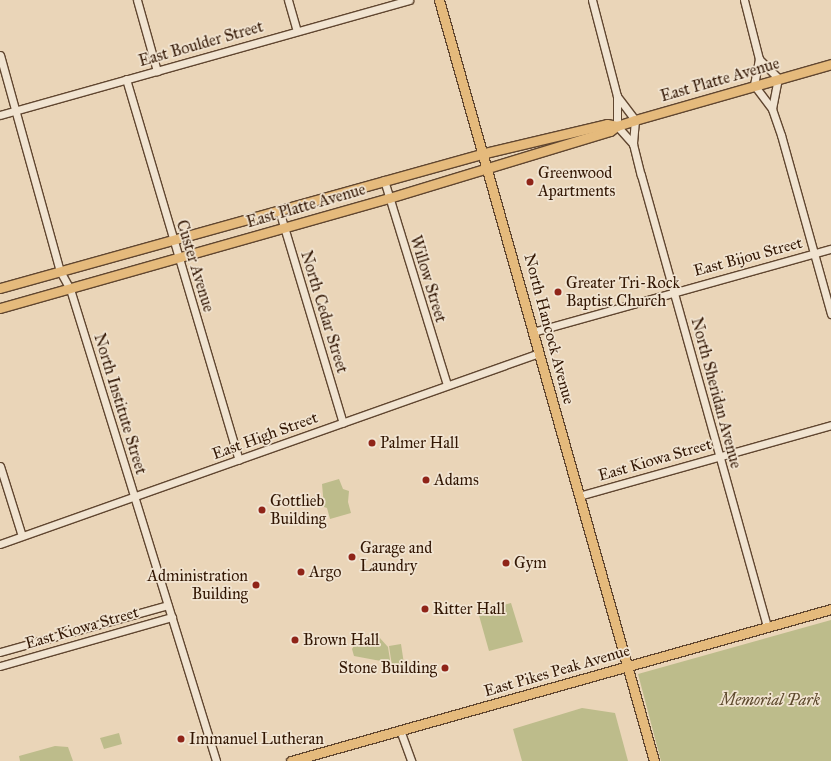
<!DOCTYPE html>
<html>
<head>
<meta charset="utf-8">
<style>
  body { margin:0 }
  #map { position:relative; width:831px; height:761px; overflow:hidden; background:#ead5b8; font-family:"IM FELL Great Primer",serif }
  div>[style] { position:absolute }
  .green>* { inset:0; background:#bdbc8b }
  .roads { filter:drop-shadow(1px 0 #604630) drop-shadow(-1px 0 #604630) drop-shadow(0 1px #604630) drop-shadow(0 -1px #604630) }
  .minor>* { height:7px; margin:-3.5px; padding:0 3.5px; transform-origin:3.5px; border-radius:3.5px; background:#f1e4d1 }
  .major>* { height:9px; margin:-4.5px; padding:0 4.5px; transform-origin:4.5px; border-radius:4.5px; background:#e5ba7c }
  .dots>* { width:11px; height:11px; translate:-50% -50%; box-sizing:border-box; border:2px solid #f1e4d1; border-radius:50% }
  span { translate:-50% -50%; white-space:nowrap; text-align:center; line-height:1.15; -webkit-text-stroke:3.5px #f1e4d1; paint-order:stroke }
  .street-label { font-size:16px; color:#321603 }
  .poi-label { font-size:16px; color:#321603 }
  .left { translate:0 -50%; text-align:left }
  .right { translate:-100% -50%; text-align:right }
  .park-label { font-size:16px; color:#5c482c; font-style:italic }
</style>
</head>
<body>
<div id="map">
  <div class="green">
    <i style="clip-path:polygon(339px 479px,343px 489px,349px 491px,348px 502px,351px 513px,330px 519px,327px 508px,324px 507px,322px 484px)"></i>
    <i style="clip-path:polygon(511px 603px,523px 642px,489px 651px,478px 612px)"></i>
    <i style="clip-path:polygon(831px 620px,831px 761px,661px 761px,638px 674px)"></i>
    <i style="clip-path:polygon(379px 637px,388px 647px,390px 660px,386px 662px,354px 656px,352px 649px,355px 644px)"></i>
    <i style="clip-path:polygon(401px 644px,404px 664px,392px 666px,389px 646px)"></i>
    <i style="clip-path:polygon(582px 708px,615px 713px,628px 761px,522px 761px,513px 729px)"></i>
    <i style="clip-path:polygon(119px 733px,122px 744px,104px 749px,100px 738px)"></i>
    <i style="clip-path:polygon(55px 746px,68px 747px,73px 761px,20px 761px,19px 756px)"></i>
  </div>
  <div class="roads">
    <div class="minor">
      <i style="left:137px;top:0;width:74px;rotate:74.3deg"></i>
      <i style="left:288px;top:0;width:32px;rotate:74deg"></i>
      <i style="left:592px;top:0;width:99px;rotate:75.4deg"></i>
      <i style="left:617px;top:96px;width:30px;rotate:90deg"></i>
      <i style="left:617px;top:126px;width:24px;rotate:48deg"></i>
      <i style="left:744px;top:0;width:61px;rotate:75.7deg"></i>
      <i style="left:759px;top:59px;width:26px;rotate:101deg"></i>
      <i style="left:754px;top:85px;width:30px;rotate:53deg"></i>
      <i style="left:772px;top:109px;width:28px;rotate:71deg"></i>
      <i style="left:781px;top:135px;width:186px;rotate:74.4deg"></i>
      <i style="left:0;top:55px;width:224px;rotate:74.5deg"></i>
      <i style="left:60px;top:271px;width:21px;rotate:61deg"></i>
      <i style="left:70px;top:289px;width:494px;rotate:72.8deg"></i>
      <i style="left:759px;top:59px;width:27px;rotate:45deg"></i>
      <i style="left:778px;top:78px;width:31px;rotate:101deg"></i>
      <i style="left:126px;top:79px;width:397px;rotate:73.5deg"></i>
      <i style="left:617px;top:96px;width:30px;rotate:53deg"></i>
      <i style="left:635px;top:120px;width:24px;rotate:95deg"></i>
      <i style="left:633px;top:144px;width:32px;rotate:76deg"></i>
      <i style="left:641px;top:175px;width:469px;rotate:74.4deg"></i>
      <i style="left:0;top:115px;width:425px;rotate:-15.7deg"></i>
      <i style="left:384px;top:180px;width:214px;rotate:72.9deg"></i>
      <i style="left:279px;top:210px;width:222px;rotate:73.3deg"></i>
      <i style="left:533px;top:332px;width:309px;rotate:-15.6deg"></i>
      <i style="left:0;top:466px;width:73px;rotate:72.6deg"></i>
      <i style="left:579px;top:496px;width:262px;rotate:-15.7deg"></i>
      <i style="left:0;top:544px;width:572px;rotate:-19.51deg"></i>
      <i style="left:0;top:652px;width:174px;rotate:-15.6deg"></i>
      <i style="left:0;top:666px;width:179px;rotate:-15.9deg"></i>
      <i style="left:400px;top:730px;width:33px;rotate:70deg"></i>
    </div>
    <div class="major">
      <i style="left:439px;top:0;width:791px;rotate:74.22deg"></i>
      <i style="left:0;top:288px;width:503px;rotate:-15.55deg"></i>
      <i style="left:485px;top:153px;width:125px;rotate:-13.4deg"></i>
      <i style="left:607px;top:124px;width:10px;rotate:11deg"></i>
      <i style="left:0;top:308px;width:404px;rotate:-15.8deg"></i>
      <i style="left:389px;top:198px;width:231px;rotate:-16.9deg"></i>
      <i style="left:610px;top:131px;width:9px;rotate:-36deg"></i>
      <i style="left:617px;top:126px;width:19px;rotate:-18deg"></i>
      <i style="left:635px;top:120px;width:204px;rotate:-15.9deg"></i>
      <i style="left:291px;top:761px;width:561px;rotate:-15.72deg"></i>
    </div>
  </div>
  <div class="dots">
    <i style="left:530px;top:182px;background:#8f2418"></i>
    <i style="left:558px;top:292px;background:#8f2418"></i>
    <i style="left:372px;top:443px;background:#8f2418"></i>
    <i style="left:426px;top:480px;background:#8f2418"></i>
    <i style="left:262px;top:510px;background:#8f2418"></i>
    <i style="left:352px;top:557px;background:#8f2418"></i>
    <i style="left:506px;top:563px;background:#8f2418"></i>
    <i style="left:301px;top:572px;background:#8f2418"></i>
    <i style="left:256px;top:585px;background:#8f2418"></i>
    <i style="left:425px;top:609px;background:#8f2418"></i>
    <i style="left:295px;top:640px;background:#8f2418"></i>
    <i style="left:445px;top:668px;background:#8f2418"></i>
    <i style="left:181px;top:739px;background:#8f2418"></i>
  </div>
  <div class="street-label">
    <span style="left:201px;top:44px;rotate:-16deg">East Boulder Street</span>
    <span style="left:720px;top:80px;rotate:-16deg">East Platte Avenue</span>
    <span style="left:306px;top:206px;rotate:-16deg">East Platte Avenue</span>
    <span style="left:748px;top:257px;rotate:-15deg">East Bijou Street</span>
    <span style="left:195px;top:266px;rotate:73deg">Custer Avenue</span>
    <span style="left:428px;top:279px;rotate:73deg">Willow Street</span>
    <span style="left:324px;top:312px;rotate:73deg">North Cedar Street</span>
    <span style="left:549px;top:329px;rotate:75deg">North Hancock Avenue</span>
    <span style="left:716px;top:393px;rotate:75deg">North Sheridan Avenue</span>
    <span style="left:120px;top:404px;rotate:73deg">North Institute Street</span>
    <span style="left:265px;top:436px;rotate:-20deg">East High Street</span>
    <span style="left:655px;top:460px;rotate:-16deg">East Kiowa Street</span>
    <span style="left:82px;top:628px;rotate:-16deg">East Kiowa Street</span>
    <span style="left:557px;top:671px;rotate:-16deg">East Pikes Peak Avenue</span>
  </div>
  <div class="poi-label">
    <span class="left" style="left:538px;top:182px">Greenwood<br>Apartments</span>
    <span class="left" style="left:566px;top:292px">Greater Tri-Rock<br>Baptist Church</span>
    <span class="left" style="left:380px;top:443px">Palmer Hall</span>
    <span class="left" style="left:434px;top:480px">Adams</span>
    <span class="left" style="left:270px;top:510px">Gottlieb<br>Building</span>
    <span class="left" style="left:360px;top:557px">Garage and<br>Laundry</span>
    <span class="left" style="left:514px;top:563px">Gym</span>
    <span class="left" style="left:309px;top:572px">Argo</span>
    <span class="right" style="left:248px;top:585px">Administration<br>Building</span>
    <span class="left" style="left:433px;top:609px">Ritter Hall</span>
    <span class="left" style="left:303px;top:640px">Brown Hall</span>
    <span class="right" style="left:437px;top:668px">Stone Building</span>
    <span class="left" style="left:189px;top:739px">Immanuel Lutheran</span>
  </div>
  <div class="park-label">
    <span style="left:770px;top:700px">Memorial Park</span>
  </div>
</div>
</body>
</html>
